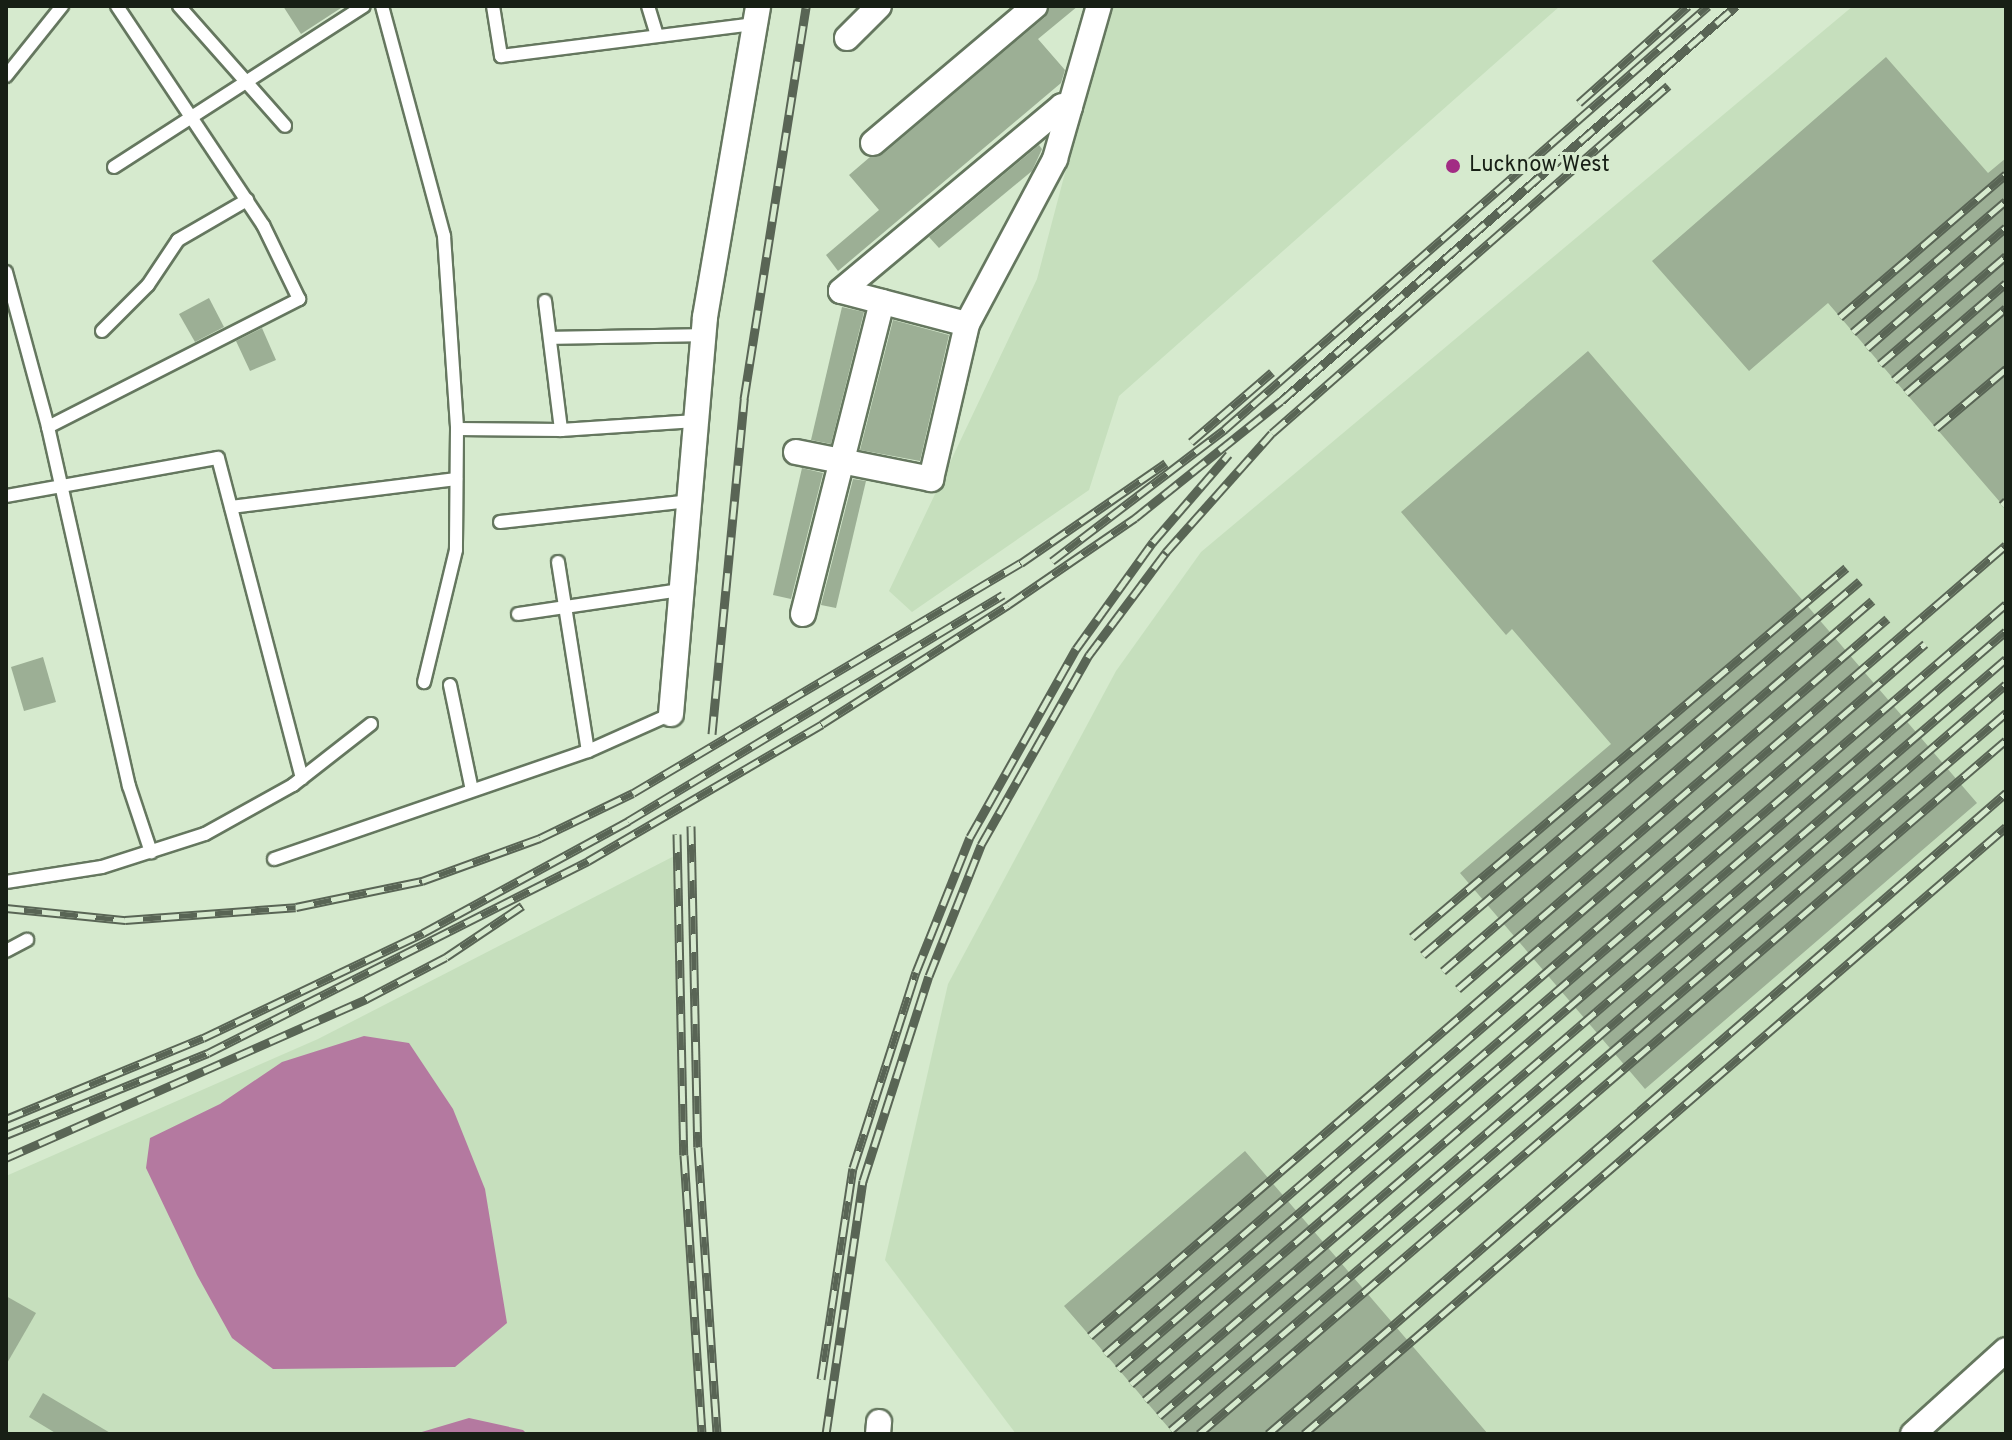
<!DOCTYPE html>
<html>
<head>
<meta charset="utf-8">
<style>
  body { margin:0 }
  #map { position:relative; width:2012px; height:1440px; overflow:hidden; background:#d6eace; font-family:Overpass,sans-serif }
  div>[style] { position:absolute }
  .built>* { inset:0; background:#c6dfbd }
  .water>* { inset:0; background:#b479a0 }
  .building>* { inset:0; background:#9caf95 }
  .roads { filter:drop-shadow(2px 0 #65775f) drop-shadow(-2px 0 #65775f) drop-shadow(0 2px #65775f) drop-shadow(0 -2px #65775f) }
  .lane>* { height:12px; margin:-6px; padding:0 6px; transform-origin:6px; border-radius:6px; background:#fff }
  .street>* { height:24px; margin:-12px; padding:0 12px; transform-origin:12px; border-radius:12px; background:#fff }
  .rail>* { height:9px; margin-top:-4.5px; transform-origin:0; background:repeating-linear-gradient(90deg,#d6eace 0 18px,#596555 0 36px); box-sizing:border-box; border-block:2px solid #596555 }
  .dots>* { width:22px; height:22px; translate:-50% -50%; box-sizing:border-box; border:4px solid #d6eace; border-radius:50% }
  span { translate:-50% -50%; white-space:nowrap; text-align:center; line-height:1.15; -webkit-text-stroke:6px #d6eace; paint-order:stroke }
  .poi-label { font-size:22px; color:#171f15 }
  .left { translate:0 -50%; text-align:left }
  .frame { position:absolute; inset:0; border:8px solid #171f15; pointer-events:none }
</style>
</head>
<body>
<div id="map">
  <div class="built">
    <i style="clip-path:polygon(1109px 6px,1560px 6px,1119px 396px,1089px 490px,912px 612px,889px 591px,1037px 279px)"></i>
    <i style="clip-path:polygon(1853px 6px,2006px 6px,2006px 1434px,1016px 1434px,885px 1260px,948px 984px,1116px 671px,1201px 552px)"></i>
    <i style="clip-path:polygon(682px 852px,683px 1138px,706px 1434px,6px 1434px,6px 1176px,318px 1039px)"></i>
  </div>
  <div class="water">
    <i style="clip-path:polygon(364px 1036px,409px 1043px,453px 1109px,485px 1189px,507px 1323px,455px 1367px,273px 1369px,232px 1338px,197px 1275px,146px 1168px,150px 1138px,220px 1104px,282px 1062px)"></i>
    <i style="clip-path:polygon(469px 1418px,523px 1430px,527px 1434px,415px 1434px)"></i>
  </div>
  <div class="building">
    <i style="clip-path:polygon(283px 6px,344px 6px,301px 34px)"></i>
    <i style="clip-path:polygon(1050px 6px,1078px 6px,1038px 39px,1065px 70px,1061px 83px,838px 271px,826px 255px,879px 210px,849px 175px,870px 157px,883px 154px,1045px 17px)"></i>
    <i style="clip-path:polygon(1886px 57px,1988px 173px,2006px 158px,2006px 509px,1828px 303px,1749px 371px,1652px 261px)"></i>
    <i style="clip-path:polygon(1039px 145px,1042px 149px,1032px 171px,939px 248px,929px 237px)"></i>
    <i style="clip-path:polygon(209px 298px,224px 327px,195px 342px,179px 314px)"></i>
    <i style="clip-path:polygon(842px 307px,864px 312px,831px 444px,811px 440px)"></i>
    <i style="clip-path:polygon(893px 320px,949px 335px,920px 461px,860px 450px)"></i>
    <i style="clip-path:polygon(262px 328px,276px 360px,250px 371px,236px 341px)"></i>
    <i style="clip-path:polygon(1588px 351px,1977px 803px,1645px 1089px,1460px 873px,1611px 744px,1512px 629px,1506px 635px,1401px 512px)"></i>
    <i style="clip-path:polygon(802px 468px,823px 473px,791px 599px,773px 595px)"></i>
    <i style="clip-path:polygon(853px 479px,866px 481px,836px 608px,821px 605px)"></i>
    <i style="clip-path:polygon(43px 657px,56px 702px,24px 711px,11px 667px)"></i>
    <i style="clip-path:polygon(1245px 1151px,1299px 1214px,1488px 1434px,1174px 1434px,1090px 1336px,1064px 1306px)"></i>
    <i style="clip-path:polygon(6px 1296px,36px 1313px,6px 1365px)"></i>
    <i style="clip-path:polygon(43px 1393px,112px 1434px,57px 1434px,29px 1417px)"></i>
  </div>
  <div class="roads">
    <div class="lane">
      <i style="left:179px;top:6px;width:160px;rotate:48.5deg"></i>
      <i style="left:382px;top:6px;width:238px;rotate:74.9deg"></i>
      <i style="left:444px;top:236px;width:193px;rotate:86.1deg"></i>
      <i style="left:457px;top:429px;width:121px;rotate:90.5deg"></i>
      <i style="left:456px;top:550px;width:136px;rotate:103.6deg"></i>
      <i style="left:493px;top:6px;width:51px;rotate:80.9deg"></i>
      <i style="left:501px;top:56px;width:256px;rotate:-7.2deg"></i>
      <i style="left:648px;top:6px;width:31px;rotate:73deg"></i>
      <i style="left:6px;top:76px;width:90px;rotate:-51.3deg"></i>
      <i style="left:114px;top:167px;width:297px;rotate:-32.8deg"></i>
      <i style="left:6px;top:272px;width:161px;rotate:74.8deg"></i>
      <i style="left:48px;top:427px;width:368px;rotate:77.3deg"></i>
      <i style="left:129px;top:786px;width:70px;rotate:71.6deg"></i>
      <i style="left:545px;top:301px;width:130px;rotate:82.9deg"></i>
      <i style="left:561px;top:430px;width:135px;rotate:-3.8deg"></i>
      <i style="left:102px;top:331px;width:65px;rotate:-45deg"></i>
      <i style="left:148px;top:285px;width:54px;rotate:-56.3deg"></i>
      <i style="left:178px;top:240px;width:80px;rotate:-30.1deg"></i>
      <i style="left:550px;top:338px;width:154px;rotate:-1.1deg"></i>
      <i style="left:48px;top:427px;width:282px;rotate:-27deg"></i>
      <i style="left:299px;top:299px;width:82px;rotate:-115.9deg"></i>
      <i style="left:263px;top:225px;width:263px;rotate:-123.7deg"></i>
      <i style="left:457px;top:429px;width:104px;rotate:0.6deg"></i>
      <i style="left:6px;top:496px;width:215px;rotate:-10.2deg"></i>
      <i style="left:218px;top:458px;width:331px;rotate:75.3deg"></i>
      <i style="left:231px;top:507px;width:227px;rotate:-7.1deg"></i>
      <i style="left:500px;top:522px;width:190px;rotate:-6.3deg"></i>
      <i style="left:558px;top:562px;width:191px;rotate:81deg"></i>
      <i style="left:518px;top:614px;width:165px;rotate:-8.4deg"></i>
      <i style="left:450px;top:685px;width:107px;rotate:78.2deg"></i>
      <i style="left:274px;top:859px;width:332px;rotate:-19deg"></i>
      <i style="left:588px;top:751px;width:91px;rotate:-24deg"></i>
      <i style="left:6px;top:882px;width:97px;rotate:-8.9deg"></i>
      <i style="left:102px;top:867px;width:108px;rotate:-17.8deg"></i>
      <i style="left:205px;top:834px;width:101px;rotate:-29.1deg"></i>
      <i style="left:293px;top:785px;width:99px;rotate:-38deg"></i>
      <i style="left:6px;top:951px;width:24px;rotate:-28deg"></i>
    </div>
    <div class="street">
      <i style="left:847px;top:38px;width:45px;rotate:-45deg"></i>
      <i style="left:873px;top:143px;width:212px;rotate:-40.2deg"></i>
      <i style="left:841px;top:291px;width:288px;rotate:-39.9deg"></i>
      <i style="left:1062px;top:106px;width:8px;rotate:7deg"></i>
      <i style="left:841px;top:291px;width:130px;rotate:14.7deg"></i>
      <i style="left:796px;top:452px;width:138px;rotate:11.3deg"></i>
      <i style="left:931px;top:479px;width:159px;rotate:-76.9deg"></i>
      <i style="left:967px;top:324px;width:187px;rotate:-61.9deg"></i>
      <i style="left:1055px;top:159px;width:159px;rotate:-74deg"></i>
      <i style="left:803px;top:614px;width:322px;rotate:-75.8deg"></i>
      <i style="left:671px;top:714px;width:398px;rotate:-85.1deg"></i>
      <i style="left:705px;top:317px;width:315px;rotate:-80.3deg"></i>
      <i style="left:878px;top:1434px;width:12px;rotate:-85deg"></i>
      <i style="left:1913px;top:1434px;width:125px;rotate:-42.1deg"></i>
    </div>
  </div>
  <div class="rail">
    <i style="left:1579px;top:103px;width:146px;rotate:-41.7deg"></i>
    <i style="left:1840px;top:317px;width:219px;rotate:-40.7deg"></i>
    <i style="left:1853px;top:332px;width:201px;rotate:-40.6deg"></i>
    <i style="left:1867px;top:348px;width:184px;rotate:-41deg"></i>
    <i style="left:1880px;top:364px;width:166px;rotate:-40.6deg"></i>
    <i style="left:1894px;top:380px;width:148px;rotate:-40.9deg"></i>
    <i style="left:1906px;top:393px;width:131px;rotate:-40.4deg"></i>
    <i style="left:1936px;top:428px;width:92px;rotate:-40.1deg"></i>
    <i style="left:1191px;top:442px;width:107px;rotate:-40.8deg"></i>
    <i style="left:2002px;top:505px;width:6px;rotate:-45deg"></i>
    <i style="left:1052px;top:561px;width:218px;rotate:-37.3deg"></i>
    <i style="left:1225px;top:429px;width:642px;rotate:-41.21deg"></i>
    <i style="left:712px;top:734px;width:337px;rotate:-84.5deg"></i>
    <i style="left:744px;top:399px;width:398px;rotate:-81deg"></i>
    <i style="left:691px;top:826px;width:321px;rotate:88.8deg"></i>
    <i style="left:698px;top:1147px;width:288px;rotate:86.2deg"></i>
    <i style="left:677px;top:834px;width:321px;rotate:88.8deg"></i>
    <i style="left:684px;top:1155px;width:280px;rotate:86.3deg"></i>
    <i style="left:6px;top:908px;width:120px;rotate:5.8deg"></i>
    <i style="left:125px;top:920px;width:171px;rotate:-4.3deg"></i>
    <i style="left:296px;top:907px;width:129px;rotate:-11.7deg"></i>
    <i style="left:422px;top:881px;width:126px;rotate:-20deg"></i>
    <i style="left:540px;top:838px;width:103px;rotate:-25.8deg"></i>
    <i style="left:633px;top:793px;width:451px;rotate:-30.7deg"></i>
    <i style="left:1021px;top:563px;width:176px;rotate:-34.6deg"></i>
    <i style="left:1412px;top:937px;width:570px;rotate:-40.37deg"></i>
    <i style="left:1423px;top:955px;width:575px;rotate:-40.56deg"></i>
    <i style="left:1443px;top:971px;width:567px;rotate:-40.78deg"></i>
    <i style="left:1458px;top:989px;width:567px;rotate:-40.78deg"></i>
    <i style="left:6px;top:1119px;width:213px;rotate:-22.4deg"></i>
    <i style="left:203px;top:1038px;width:244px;rotate:-25.5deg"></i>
    <i style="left:423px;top:933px;width:234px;rotate:-28.6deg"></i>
    <i style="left:628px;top:821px;width:438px;rotate:-31.1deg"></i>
    <i style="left:6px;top:1135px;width:218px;rotate:-22.1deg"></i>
    <i style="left:208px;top:1053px;width:426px;rotate:-26.8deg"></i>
    <i style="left:588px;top:861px;width:271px;rotate:-30.3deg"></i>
    <i style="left:822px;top:724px;width:221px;rotate:-32.6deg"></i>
    <i style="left:1008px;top:605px;width:154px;rotate:-34.4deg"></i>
    <i style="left:1135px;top:518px;width:187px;rotate:-38.7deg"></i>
    <i style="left:1281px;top:401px;width:603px;rotate:-40.96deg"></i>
    <i style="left:6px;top:1158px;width:394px;rotate:-23.8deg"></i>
    <i style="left:366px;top:999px;width:90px;rotate:-27.7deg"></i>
    <i style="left:446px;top:957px;width:92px;rotate:-33.9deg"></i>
    <i style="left:1090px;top:1336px;width:1210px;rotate:-40.81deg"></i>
    <i style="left:1105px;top:1354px;width:1085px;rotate:-40.89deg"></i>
    <i style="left:1118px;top:1369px;width:1172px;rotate:-40.74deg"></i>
    <i style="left:821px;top:1379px;width:213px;rotate:-81.4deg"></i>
    <i style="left:853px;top:1168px;width:206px;rotate:-72.2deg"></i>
    <i style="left:916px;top:972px;width:145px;rotate:-68.2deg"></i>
    <i style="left:970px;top:837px;width:216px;rotate:-60.6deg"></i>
    <i style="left:1076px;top:649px;width:132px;rotate:-54.3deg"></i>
    <i style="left:1153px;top:542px;width:116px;rotate:-49.2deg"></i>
    <i style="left:1131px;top:1384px;width:1154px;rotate:-40.71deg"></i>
    <i style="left:1145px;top:1400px;width:1136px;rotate:-40.72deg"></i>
    <i style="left:1159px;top:1416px;width:1119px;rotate:-40.83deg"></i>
    <i style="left:1171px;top:1430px;width:1101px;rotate:-40.65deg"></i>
    <i style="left:826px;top:1434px;width:256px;rotate:-81.7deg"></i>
    <i style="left:863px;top:1181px;width:215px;rotate:-72.2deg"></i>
    <i style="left:929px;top:976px;width:141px;rotate:-68.3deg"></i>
    <i style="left:981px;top:845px;width:219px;rotate:-60.4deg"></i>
    <i style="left:1089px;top:655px;width:129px;rotate:-53.2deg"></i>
    <i style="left:1166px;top:552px;width:159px;rotate:-48.3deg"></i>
    <i style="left:1272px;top:433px;width:527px;rotate:-41.23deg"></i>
    <i style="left:1199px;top:1434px;width:1064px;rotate:-40.69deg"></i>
    <i style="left:1268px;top:1434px;width:978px;rotate:-40.98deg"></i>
    <i style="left:1304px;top:1434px;width:928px;rotate:-40.85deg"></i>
  </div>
  <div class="dots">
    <i style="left:1453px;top:166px;background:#a22c84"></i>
  </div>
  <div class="poi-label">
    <span class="left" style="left:1469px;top:166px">Lucknow West</span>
  </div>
  <div class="frame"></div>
</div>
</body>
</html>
